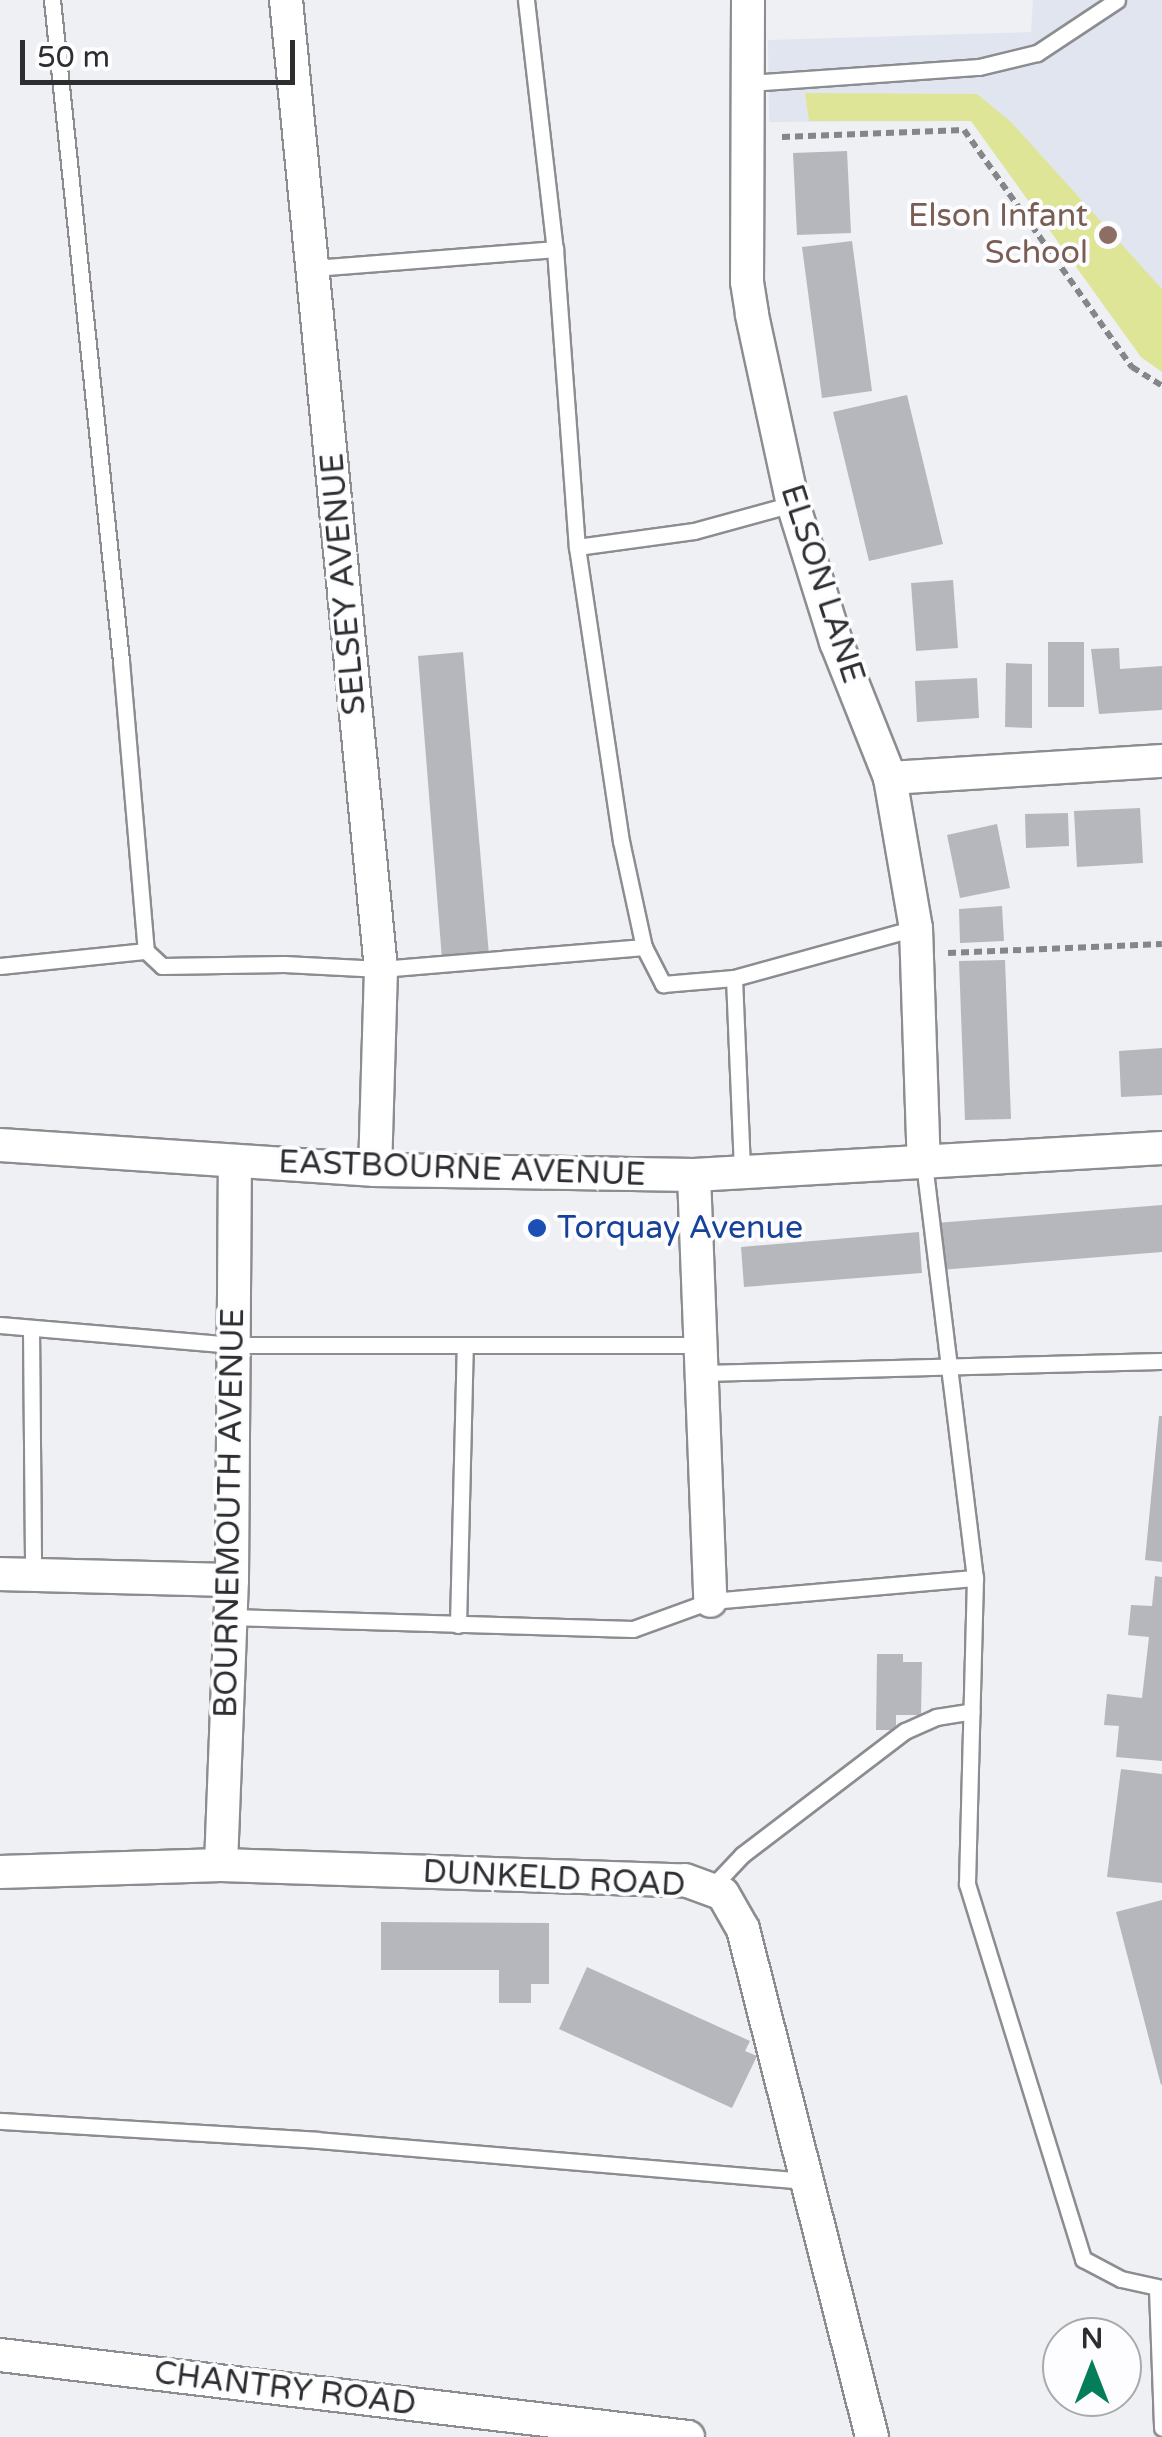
<!DOCTYPE html>
<html>
<head>
<meta charset="utf-8">
<style>
  body { margin:0 }
  #map { position:relative; width:1162px; height:2437px; overflow:hidden; background:#eef0f4; font-family:"Varela Round",sans-serif }
  div>[style] { position:absolute }
  .built>* { inset:0; background:#e1e5f0 }
  .green>* { inset:0; background:#dfe596 }
  .building>* { inset:0; background:#b6b7bc }
  .path>* { height:6px; margin-top:-3px; transform-origin:0; background:repeating-linear-gradient(90deg,#858689 0 8px,transparent 0 13px) }
  .roads { filter:drop-shadow(2px 0 #8c8d91) drop-shadow(-2px 0 #8c8d91) drop-shadow(0 2px #8c8d91) drop-shadow(0 -2px #8c8d91) }
  .lane>* { height:15px; margin:-7.5px; padding:0 7.5px; transform-origin:7.5px; border-radius:7.5px; background:#fff }
  .street>* { height:32px; margin:-16px; padding:0 16px; transform-origin:16px; border-radius:16px; background:#fff }
  .dots>* { width:28px; height:28px; translate:-50% -50%; box-sizing:border-box; border:5px solid #fdfdff; border-radius:50% }
  span { translate:-50% -50%; white-space:nowrap; text-align:center; line-height:1.15; -webkit-text-stroke:8px #fdfdff; paint-order:stroke }
  .education-label { font-size:32px; color:#785e54 }
  .right { translate:-100% -50%; text-align:right }
  .street-label { font-size:32px; color:#2d2e30 }
  .transit-label { font-size:32px; color:#164399 }
  .left { translate:0 -50%; text-align:left }
  .north { position:absolute; left:1042px; top:2317px; width:100px; height:100px; box-sizing:border-box; background:#fdfdff; border:2px solid #aaaaac; border-radius:50%; rotate:0deg; font-size:28px; font-weight:700; line-height:40px; text-align:center; color:#2d2e30 }
  .north::after { content:''; display:block; margin:auto; width:35px; height:45px; background:#047d5a; clip-path:polygon(50% 0,100% 100%,50% 72%,0 100%) }
  .scale { position:absolute; left:20px; top:40px; width:275px; height:45px; box-sizing:border-box; border:5px solid #2d2e30; border-top:0; padding-left:12px; font-size:30px; line-height:35px; white-space:nowrap; color:#2d2e30; -webkit-text-stroke:8px #fdfdff; paint-order:stroke }
</style>
</head>
<body>
<div id="map">
  <div class="built">
    <i style="clip-path:polygon(1033px 0,1162px 0,1162px 372px,1141px 357px,971px 121px,769px 122px,768px 40px,1031px 32px)"></i>
  </div>
  <div class="green">
    <i style="clip-path:polygon(805px 93px,977px 94px,1011px 122px,1162px 289px,1162px 372px,1141px 357px,971px 121px,809px 121px)"></i>
  </div>
  <div class="building">
    <i style="clip-path:polygon(847px 151px,851px 233px,797px 235px,793px 153px)"></i>
    <i style="clip-path:polygon(852px 241px,872px 391px,822px 398px,802px 247px)"></i>
    <i style="clip-path:polygon(907px 395px,943px 544px,869px 561px,833px 412px)"></i>
    <i style="clip-path:polygon(953px 580px,958px 648px,916px 651px,911px 583px)"></i>
    <i style="clip-path:polygon(1048px 642px,1084px 642px,1084px 707px,1048px 707px)"></i>
    <i style="clip-path:polygon(1119px 648px,1120px 669px,1162px 666px,1162px 710px,1099px 714px,1091px 649px)"></i>
    <i style="clip-path:polygon(463px 652px,489px 955px,442px 959px,418px 656px)"></i>
    <i style="clip-path:polygon(1006px 663px,1032px 664px,1032px 728px,1005px 727px)"></i>
    <i style="clip-path:polygon(977px 678px,979px 718px,917px 722px,915px 681px)"></i>
    <i style="clip-path:polygon(1140px 808px,1143px 863px,1077px 867px,1074px 811px)"></i>
    <i style="clip-path:polygon(1068px 813px,1069px 846px,1026px 848px,1025px 814px)"></i>
    <i style="clip-path:polygon(997px 824px,1010px 888px,960px 898px,947px 835px)"></i>
    <i style="clip-path:polygon(1002px 906px,1004px 941px,960px 943px,959px 909px)"></i>
    <i style="clip-path:polygon(1005px 960px,1011px 1119px,965px 1120px,959px 961px)"></i>
    <i style="clip-path:polygon(1162px 1048px,1162px 1095px,1121px 1097px,1119px 1051px)"></i>
    <i style="clip-path:polygon(1162px 1205px,1162px 1252px,940px 1270px,936px 1223px)"></i>
    <i style="clip-path:polygon(919px 1232px,922px 1273px,744px 1287px,741px 1247px)"></i>
    <i style="clip-path:polygon(1159px 1416px,1162px 1416px,1162px 1562px,1145px 1560px)"></i>
    <i style="clip-path:polygon(1155px 1576px,1162px 1577px,1162px 1761px,1116px 1757px,1119px 1726px,1104px 1725px,1107px 1694px,1142px 1698px,1149px 1637px,1128px 1635px,1131px 1605px,1152px 1606px)"></i>
    <i style="clip-path:polygon(877px 1654px,903px 1654px,903px 1662px,922px 1662px,921px 1715px,896px 1715px,896px 1730px,876px 1730px)"></i>
    <i style="clip-path:polygon(1121px 1769px,1162px 1774px,1162px 1883px,1107px 1877px)"></i>
    <i style="clip-path:polygon(1162px 1900px,1162px 2084px,1161px 2085px,1116px 1912px)"></i>
    <i style="clip-path:polygon(381px 1922px,549px 1923px,549px 1984px,531px 1984px,531px 2003px,499px 2003px,499px 1970px,381px 1970px)"></i>
    <i style="clip-path:polygon(587px 1967px,750px 2041px,745px 2051px,757px 2056px,732px 2108px,559px 2029px)"></i>
  </div>
  <div class="path">
    <i style="left:782px;top:137px;width:182px;rotate:-2.2deg"></i>
    <i style="left:964px;top:130px;width:291px;rotate:54.7deg"></i>
    <i style="left:1132px;top:367px;width:36px;rotate:32deg"></i>
    <i style="left:948px;top:953px;width:214px;rotate:-2.4deg"></i>
  </div>
  <div class="roads">
    <div class="lane">
      <i style="left:52px;top:0;width:665px;rotate:84.04deg"></i>
      <i style="left:121px;top:661px;width:291px;rotate:85.1deg"></i>
      <i style="left:146px;top:951px;width:22px;rotate:43deg"></i>
      <i style="left:162px;top:966px;width:122px;rotate:-0.9deg"></i>
      <i style="left:284px;top:964px;width:97px;rotate:3deg"></i>
      <i style="left:381px;top:969px;width:264px;rotate:-4.8deg"></i>
      <i style="left:526px;top:0;width:251px;rotate:83.4deg"></i>
      <i style="left:555px;top:249px;width:299px;rotate:85.8deg"></i>
      <i style="left:577px;top:547px;width:297px;rotate:81.5deg"></i>
      <i style="left:621px;top:841px;width:108px;rotate:77.8deg"></i>
      <i style="left:644px;top:947px;width:42px;rotate:62.8deg"></i>
      <i style="left:663px;top:984px;width:71px;rotate:-4.8deg"></i>
      <i style="left:734px;top:978px;width:189px;rotate:-15.4deg"></i>
      <i style="left:749px;top:83px;width:231px;rotate:-4deg"></i>
      <i style="left:979px;top:67px;width:60px;rotate:-13.6deg"></i>
      <i style="left:1037px;top:53px;width:96px;rotate:-33.5deg"></i>
      <i style="left:315px;top:268px;width:241px;rotate:-4.5deg"></i>
      <i style="left:577px;top:547px;width:118px;rotate:-7.8deg"></i>
      <i style="left:694px;top:531px;width:103px;rotate:-15.3deg"></i>
      <i style="left:0;top:966px;width:147px;rotate:-5.9deg"></i>
      <i style="left:734px;top:978px;width:193px;rotate:87.6deg"></i>
      <i style="left:924px;top:1163px;width:418px;rotate:83deg"></i>
      <i style="left:975px;top:1578px;width:306px;rotate:91.5deg"></i>
      <i style="left:967px;top:1884px;width:393px;rotate:72.8deg"></i>
      <i style="left:1083px;top:2259px;width:43px;rotate:27.8deg"></i>
      <i style="left:1121px;top:2279px;width:42px;rotate:12.4deg"></i>
      <i style="left:0;top:1325px;width:234px;rotate:4.9deg"></i>
      <i style="left:233px;top:1345px;width:467px"></i>
      <i style="left:31px;top:1328px;width:248px;rotate:89.5deg"></i>
      <i style="left:701px;top:1373px;width:461px;rotate:-1.5deg"></i>
      <i style="left:230px;top:1617px;width:403px;rotate:1.7deg"></i>
      <i style="left:633px;top:1629px;width:82px;rotate:-20deg"></i>
      <i style="left:710px;top:1601px;width:266px;rotate:-5deg"></i>
      <i style="left:458px;top:1625px;width:278px;rotate:-88.6deg"></i>
      <i style="left:710px;top:1889px;width:47px;rotate:-46.7deg"></i>
      <i style="left:742px;top:1855px;width:205px;rotate:-37.3deg"></i>
      <i style="left:905px;top:1731px;width:34px;rotate:-24deg"></i>
      <i style="left:936px;top:1717px;width:36px;rotate:-9deg"></i>
      <i style="left:0;top:2121px;width:318px;rotate:3.4deg"></i>
      <i style="left:317px;top:2140px;width:492px;rotate:4.8deg"></i>
      <i style="left:1157px;top:2289px;width:139px;rotate:87.9deg"></i>
    </div>
    <div class="street">
      <i style="left:286px;top:0;width:974px;rotate:84.4deg"></i>
      <i style="left:381px;top:969px;width:201px;rotate:91.7deg"></i>
      <i style="left:748px;top:0;width:282px;rotate:90.2deg"></i>
      <i style="left:747px;top:282px;width:33px;rotate:81deg"></i>
      <i style="left:752px;top:315px;width:193px;rotate:77.8deg"></i>
      <i style="left:793px;top:504px;width:145px;rotate:72.7deg"></i>
      <i style="left:836px;top:642px;width:146px;rotate:68.3deg"></i>
      <i style="left:890px;top:778px;width:152px;rotate:80.2deg"></i>
      <i style="left:916px;top:928px;width:235px;rotate:88.1deg"></i>
      <i style="left:890px;top:778px;width:273px;rotate:-3.6deg"></i>
      <i style="left:0;top:1145px;width:376px;rotate:3.8deg"></i>
      <i style="left:375px;top:1170px;width:319px;rotate:0.9deg"></i>
      <i style="left:694px;top:1175px;width:469px;rotate:-3.3deg"></i>
      <i style="left:694px;top:1175px;width:426px;rotate:87.8deg"></i>
      <i style="left:0;top:1574px;width:232px;rotate:1.5deg"></i>
      <i style="left:221px;top:1865px;width:285px;rotate:-87.8deg"></i>
      <i style="left:232px;top:1580px;width:419px;rotate:-89.6deg"></i>
      <i style="left:0;top:1872px;width:221px;rotate:-1.8deg"></i>
      <i style="left:221px;top:1865px;width:464px;rotate:1.9deg"></i>
      <i style="left:685px;top:1880px;width:40px;rotate:20.2deg"></i>
      <i style="left:723px;top:1894px;width:40px;rotate:60.3deg"></i>
      <i style="left:743px;top:1929px;width:524px;rotate:75.75deg"></i>
      <i style="left:0;top:2355px;width:693px;rotate:6.8deg"></i>
    </div>
  </div>
  <div class="dots">
    <i style="left:1108px;top:235px;background:#8d6e63"></i>
    <i style="left:537px;top:1228px;background:#1a4fb4"></i>
  </div>
  <div class="education-label">
    <span class="right" style="left:1088px;top:235px">Elson Infant<br>School</span>
  </div>
  <div class="street-label">
    <span style="left:344px;top:584px;rotate:-95deg">SELSEY AVENUE</span>
    <span style="left:822px;top:584px;rotate:72deg">ELSON LANE</span>
    <span style="left:462px;top:1169px;rotate:2deg">EASTBOURNE AVENUE</span>
    <span style="left:230px;top:1513px;rotate:-89deg">BOURNEMOUTH AVENUE</span>
    <span style="left:554px;top:1879px;rotate:3deg">DUNKELD ROAD</span>
    <span style="left:285px;top:2389px;rotate:7deg">CHANTRY ROAD</span>
  </div>
  <div class="transit-label">
    <span class="left" style="left:557px;top:1228px">Torquay Avenue</span>
  </div>
  <div class="north">N</div>
  <div class="scale">50 m</div>
</div>
</body>
</html>
